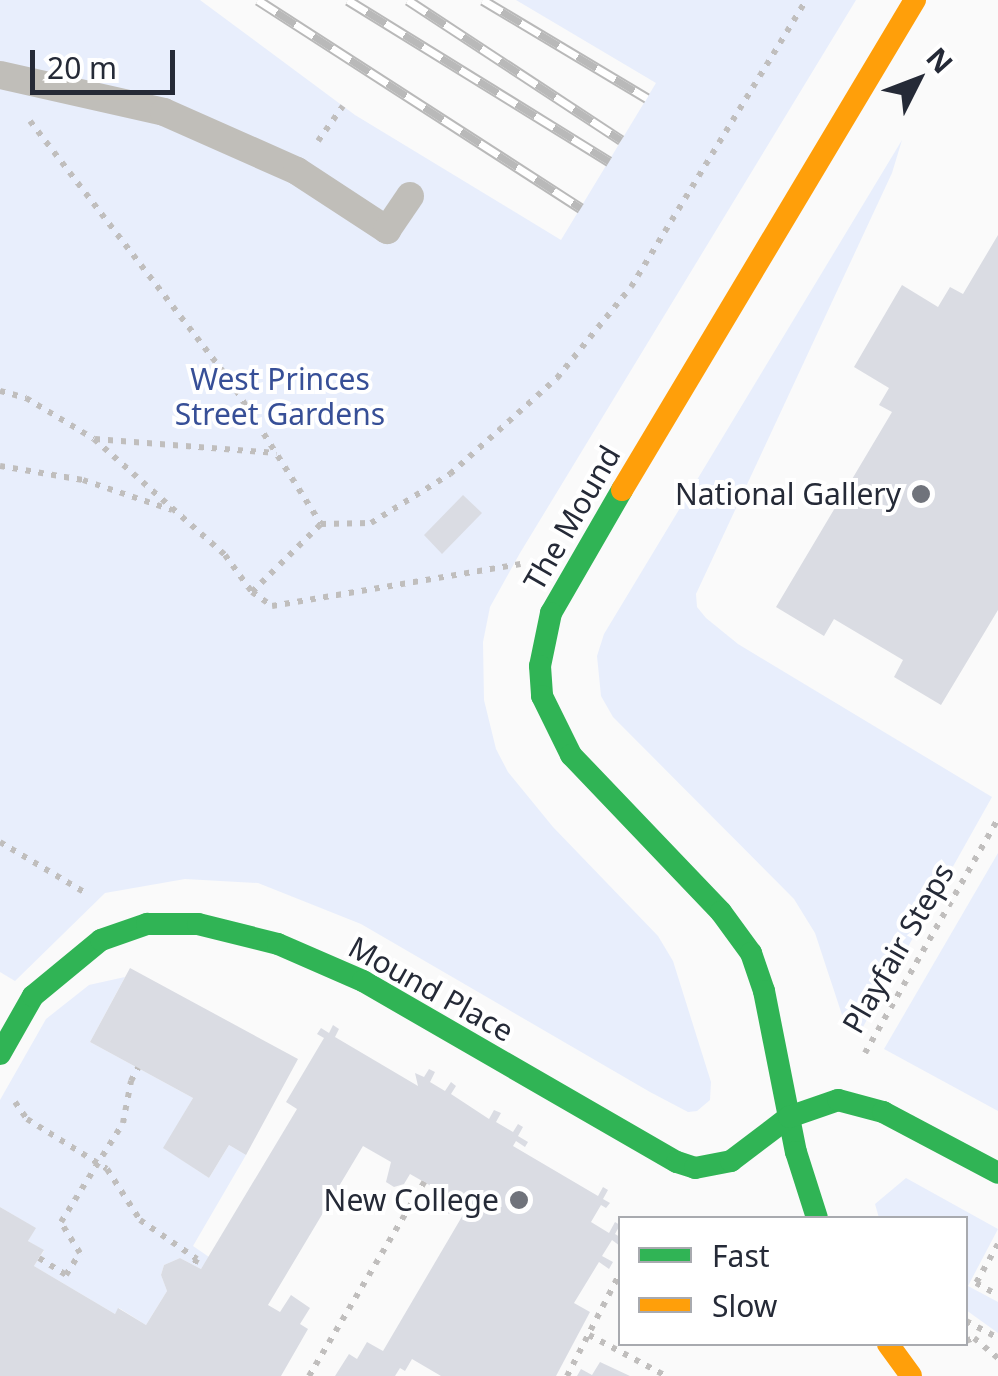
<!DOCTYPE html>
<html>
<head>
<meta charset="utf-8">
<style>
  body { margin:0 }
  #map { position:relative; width:998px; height:1376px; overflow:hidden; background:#fafafa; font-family:"Noto Sans",sans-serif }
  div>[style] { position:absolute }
  .green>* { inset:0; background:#e8eefc }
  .building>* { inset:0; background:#dadce3 }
  .path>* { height:6px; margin-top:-3px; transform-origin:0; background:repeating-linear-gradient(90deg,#c0bebd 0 5px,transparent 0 13px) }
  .lane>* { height:28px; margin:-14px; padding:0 14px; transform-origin:14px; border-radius:14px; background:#c0beb9 }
  .fast>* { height:22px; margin:-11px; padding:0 11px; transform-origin:11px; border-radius:11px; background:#30b455 }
  .slow>* { height:22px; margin:-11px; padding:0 11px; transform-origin:11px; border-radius:11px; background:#ff9f0a }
  .rail>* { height:11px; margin-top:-5.5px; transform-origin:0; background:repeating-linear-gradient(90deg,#fff 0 22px,#b9b9b9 0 44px); box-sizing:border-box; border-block:2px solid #b9b9b9 }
  .dots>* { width:28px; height:28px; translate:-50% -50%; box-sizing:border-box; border:5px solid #fff; border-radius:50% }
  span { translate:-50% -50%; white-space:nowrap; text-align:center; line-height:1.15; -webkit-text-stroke:8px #fff; paint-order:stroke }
  .park-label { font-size:30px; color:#374f97 }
  .poi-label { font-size:30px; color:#252a37 }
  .right { translate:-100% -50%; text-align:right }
  .street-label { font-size:30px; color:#252a37 }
  .legend { position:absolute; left:618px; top:1216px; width:350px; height:130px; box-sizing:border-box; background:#fff; border:2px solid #a8aaaf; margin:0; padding:12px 18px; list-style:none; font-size:30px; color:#252a37 }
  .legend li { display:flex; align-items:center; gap:20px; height:50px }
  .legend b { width:50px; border:2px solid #a8aaaf }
  .north { position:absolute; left:868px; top:30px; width:100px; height:100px; -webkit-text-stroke:8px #fff; paint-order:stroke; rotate:48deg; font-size:28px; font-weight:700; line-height:40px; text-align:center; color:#252a37 }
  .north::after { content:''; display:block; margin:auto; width:35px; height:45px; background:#252a37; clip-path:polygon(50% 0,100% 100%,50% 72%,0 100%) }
  .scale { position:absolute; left:30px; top:50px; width:145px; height:45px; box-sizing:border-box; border:5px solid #252a37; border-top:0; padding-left:12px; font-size:30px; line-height:35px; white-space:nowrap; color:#252a37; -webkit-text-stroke:8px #fff; paint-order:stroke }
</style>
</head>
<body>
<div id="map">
  <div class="green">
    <i style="clip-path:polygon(0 0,200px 0,355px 115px,561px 240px,656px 83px,516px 0,856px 0,520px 553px,490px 607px,483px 642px,484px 700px,496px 749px,508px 772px,553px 827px,658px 936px,673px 961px,711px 1082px,710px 1100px,697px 1111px,688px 1112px,650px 1092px,361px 924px,258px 883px,185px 879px,105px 893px,15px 981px,0 972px)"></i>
    <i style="clip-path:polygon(902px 140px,892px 173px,696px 594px,697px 607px,706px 618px,738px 644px,992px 797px,859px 1034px,846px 1027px,815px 933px,794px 899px,613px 717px,601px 696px,597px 656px,604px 634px)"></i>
    <i style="clip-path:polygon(998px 853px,998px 1111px,884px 1049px)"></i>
    <i style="clip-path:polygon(125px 977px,90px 1042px,193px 1098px,164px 1148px,209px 1178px,229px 1145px,246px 1155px,193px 1246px,209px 1257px,201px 1269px,180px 1258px,164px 1265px,161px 1275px,167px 1291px,146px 1325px,119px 1308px,115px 1314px,34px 1266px,44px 1251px,28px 1241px,35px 1228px,0 1207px,0 1100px,46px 1019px,89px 985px)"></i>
    <i style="clip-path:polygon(906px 1178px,998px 1229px,968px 1286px,998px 1302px,998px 1333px,966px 1310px,966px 1218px,879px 1218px,875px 1204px)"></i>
  </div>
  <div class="building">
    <i style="clip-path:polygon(998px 235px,998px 610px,941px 705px,894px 677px,903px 660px,834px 619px,824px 636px,776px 607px,892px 412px,879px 405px,889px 388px,854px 367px,902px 285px,938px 307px,950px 287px,963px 294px)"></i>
    <i style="clip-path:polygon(463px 495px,482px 513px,442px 554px,424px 535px)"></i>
    <i style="clip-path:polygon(130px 968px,298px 1059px,246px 1155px,229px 1145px,209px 1178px,163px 1148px,193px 1098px,90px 1042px)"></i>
    <i style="clip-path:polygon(333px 1025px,339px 1029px,335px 1037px,418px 1086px,415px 1073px,424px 1077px,429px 1069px,435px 1072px,430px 1082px,445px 1091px,451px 1082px,456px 1086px,451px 1094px,489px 1119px,494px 1110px,501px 1113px,496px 1122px,513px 1132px,518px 1124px,523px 1127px,518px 1136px,528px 1142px,525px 1147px,516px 1141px,513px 1146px,598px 1196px,603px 1187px,608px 1190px,603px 1199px,610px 1203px,606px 1208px,601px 1205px,591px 1222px,609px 1233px,615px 1222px,620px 1225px,615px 1234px,620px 1237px,620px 1246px,612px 1240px,602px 1256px,613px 1262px,609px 1269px,599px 1262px,574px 1303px,590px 1312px,556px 1376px,441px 1376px,412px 1359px,405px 1371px,400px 1368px,395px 1376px,335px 1376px,349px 1354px,357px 1359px,367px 1342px,383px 1351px,467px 1208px,457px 1202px,451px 1213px,443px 1215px,434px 1210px,432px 1201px,438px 1190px,410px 1174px,404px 1184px,394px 1187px,386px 1182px,391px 1162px,363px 1146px,268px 1305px,280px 1312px,291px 1295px,310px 1308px,300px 1324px,308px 1329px,281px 1376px,0 1376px,0 1207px,36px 1228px,28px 1241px,44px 1250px,34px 1266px,115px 1314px,118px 1308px,146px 1325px,167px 1291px,161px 1275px,164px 1265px,180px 1258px,201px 1269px,297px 1109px,286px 1102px,324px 1038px,317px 1034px,321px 1028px,329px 1033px)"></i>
    <i style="clip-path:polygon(600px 1362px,630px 1376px,577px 1376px,581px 1369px,592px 1375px)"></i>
  </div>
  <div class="path">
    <i style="left:30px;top:121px;width:326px;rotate:52.4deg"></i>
    <i style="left:229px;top:379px;width:172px;rotate:57.6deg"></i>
    <i style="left:321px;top:524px;width:50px;rotate:-1.1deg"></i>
    <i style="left:371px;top:523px;width:93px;rotate:-31.8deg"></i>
    <i style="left:450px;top:474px;width:144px;rotate:-41.9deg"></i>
    <i style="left:557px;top:378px;width:117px;rotate:-50.9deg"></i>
    <i style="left:631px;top:287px;width:336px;rotate:-58.6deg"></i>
    <i style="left:318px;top:141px;width:43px;rotate:-54.5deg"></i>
    <i style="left:0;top:391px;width:27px;rotate:15deg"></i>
    <i style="left:26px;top:398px;width:79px;rotate:31.1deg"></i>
    <i style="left:94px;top:439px;width:175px;rotate:41.5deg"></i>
    <i style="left:225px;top:555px;width:46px;rotate:53.9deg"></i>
    <i style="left:252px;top:592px;width:24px;rotate:35deg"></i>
    <i style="left:272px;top:606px;width:252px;rotate:-9.6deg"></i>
    <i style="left:95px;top:439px;width:182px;rotate:4.4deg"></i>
    <i style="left:0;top:466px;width:84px;rotate:9.6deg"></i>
    <i style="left:83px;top:480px;width:94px;rotate:18.6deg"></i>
    <i style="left:252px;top:592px;width:97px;rotate:-44.6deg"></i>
    <i style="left:0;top:842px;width:98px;rotate:30.8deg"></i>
    <i style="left:865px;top:1053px;width:269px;rotate:-60.4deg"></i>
    <i style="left:15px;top:1102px;width:21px;rotate:55deg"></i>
    <i style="left:27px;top:1119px;width:94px;rotate:32deg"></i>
    <i style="left:107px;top:1169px;width:61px;rotate:57.1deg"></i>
    <i style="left:140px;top:1220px;width:69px;rotate:34.4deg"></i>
    <i style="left:197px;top:1259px;width:7px;rotate:117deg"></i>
    <i style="left:998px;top:1244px;width:45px;rotate:119.4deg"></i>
    <i style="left:976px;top:1283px;width:25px;rotate:29deg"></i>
    <i style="left:39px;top:1258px;width:32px;rotate:32deg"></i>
    <i style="left:66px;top:1275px;width:26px;rotate:-58deg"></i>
    <i style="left:80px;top:1253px;width:36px;rotate:-122deg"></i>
    <i style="left:61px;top:1222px;width:117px;rotate:-57.9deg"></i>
    <i style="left:123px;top:1123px;width:43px;rotate:-79.2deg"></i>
    <i style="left:131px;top:1081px;width:15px;rotate:-62deg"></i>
    <i style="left:966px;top:1321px;width:36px;rotate:28deg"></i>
    <i style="left:589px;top:1335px;width:87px;rotate:28deg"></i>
    <i style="left:966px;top:1341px;width:9px;rotate:-21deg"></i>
    <i style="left:974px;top:1338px;width:31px;rotate:40deg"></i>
    <i style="left:309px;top:1376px;width:226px;rotate:-59.3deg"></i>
    <i style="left:567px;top:1376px;width:116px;rotate:-62.8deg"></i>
  </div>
  <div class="lane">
    <i style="left:0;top:75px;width:168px;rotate:12.7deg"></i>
    <i style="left:164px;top:112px;width:145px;rotate:23.9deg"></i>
    <i style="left:297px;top:171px;width:108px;rotate:33.2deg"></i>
    <i style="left:387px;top:230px;width:41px;rotate:-55.9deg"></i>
  </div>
  <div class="fast">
    <i style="left:622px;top:490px;width:142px;rotate:120deg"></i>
    <i style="left:551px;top:613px;width:54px;rotate:101.7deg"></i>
    <i style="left:540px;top:666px;width:30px;rotate:86deg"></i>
    <i style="left:542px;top:696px;width:66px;rotate:63.8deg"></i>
    <i style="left:571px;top:755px;width:217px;rotate:46.3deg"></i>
    <i style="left:721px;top:912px;width:51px;rotate:53.8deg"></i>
    <i style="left:751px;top:953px;width:40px;rotate:71.1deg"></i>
    <i style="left:764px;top:991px;width:164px;rotate:78.8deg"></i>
    <i style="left:796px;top:1152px;width:69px;rotate:72.3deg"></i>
    <i style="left:0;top:1054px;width:67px;rotate:-60.4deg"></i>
    <i style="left:33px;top:996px;width:88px;rotate:-39.5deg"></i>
    <i style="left:101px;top:940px;width:49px;rotate:-19.2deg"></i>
    <i style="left:147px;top:924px;width:51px"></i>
    <i style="left:198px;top:924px;width:82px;rotate:14deg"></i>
    <i style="left:278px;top:944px;width:93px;rotate:23.5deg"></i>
    <i style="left:363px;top:981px;width:362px;rotate:30deg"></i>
    <i style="left:677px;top:1162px;width:19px;rotate:18deg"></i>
    <i style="left:695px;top:1168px;width:37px;rotate:-11deg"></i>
    <i style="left:731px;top:1161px;width:73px;rotate:-37.2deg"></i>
    <i style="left:789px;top:1117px;width:52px;rotate:-19.1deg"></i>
    <i style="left:838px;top:1100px;width:47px;rotate:14.9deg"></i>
    <i style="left:883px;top:1112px;width:130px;rotate:27.9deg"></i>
  </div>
  <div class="slow">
    <i style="left:622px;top:490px;width:571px;rotate:-59.12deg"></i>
    <i style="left:888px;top:1344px;width:39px;rotate:54deg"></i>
  </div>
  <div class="rail">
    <i style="left:258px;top:0;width:384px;rotate:32.8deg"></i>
    <i style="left:348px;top:0;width:307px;rotate:31.7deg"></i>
    <i style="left:408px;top:0;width:255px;rotate:33.3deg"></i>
    <i style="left:483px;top:0;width:191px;rotate:30.9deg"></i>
  </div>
  <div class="dots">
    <i style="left:921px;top:494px;background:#70737b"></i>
    <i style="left:519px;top:1200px;background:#70737b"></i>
  </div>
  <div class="park-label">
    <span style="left:280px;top:396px">West Princes<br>Street Gardens</span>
  </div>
  <div class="poi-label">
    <span class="right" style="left:901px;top:494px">National Gallery</span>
    <span class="right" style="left:499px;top:1200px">New College</span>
  </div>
  <div class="street-label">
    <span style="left:572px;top:518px;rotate:-60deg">The Mound</span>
    <span style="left:898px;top:948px;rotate:-60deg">Playfair Steps</span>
    <span style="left:431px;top:989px;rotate:29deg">Mound Place</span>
  </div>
  <ul class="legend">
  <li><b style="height:12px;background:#30b455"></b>Fast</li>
  <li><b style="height:12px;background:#ff9f0a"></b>Slow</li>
  </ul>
  <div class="north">N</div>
  <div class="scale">20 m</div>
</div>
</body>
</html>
